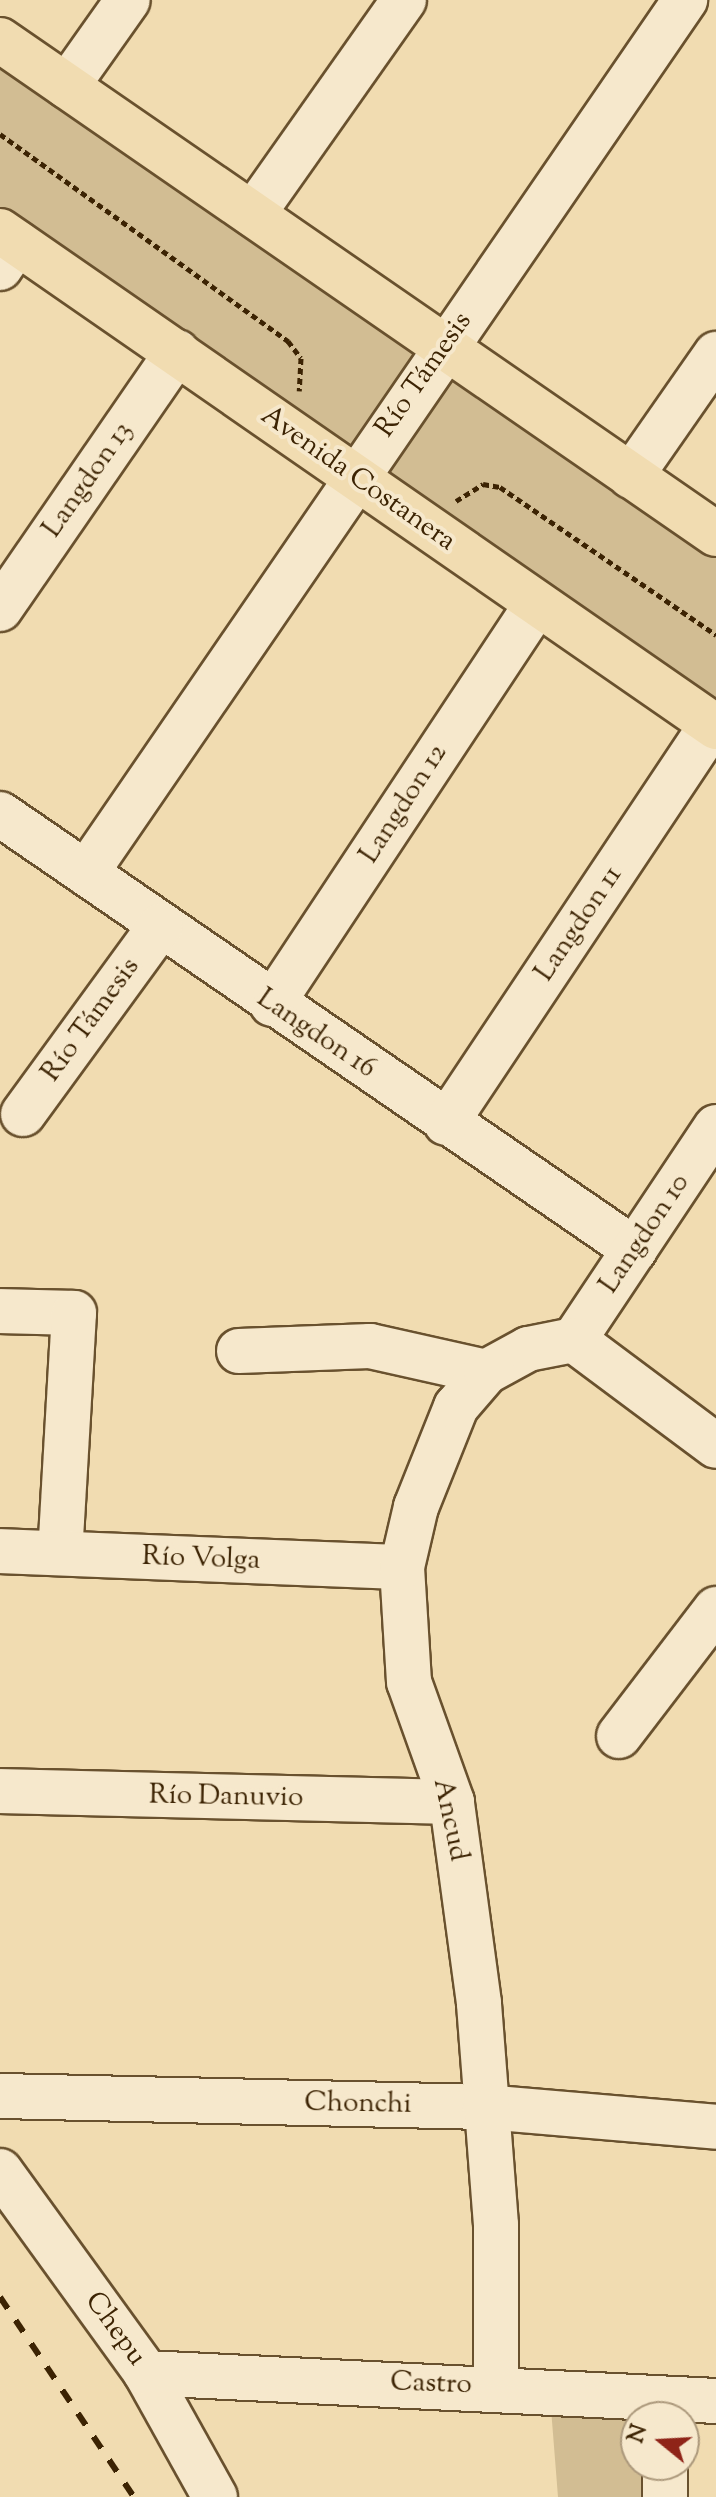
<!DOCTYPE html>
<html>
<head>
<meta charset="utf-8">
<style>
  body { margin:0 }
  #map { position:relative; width:716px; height:2497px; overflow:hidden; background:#f1dcb1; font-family:"Sorts Mill Goudy",serif }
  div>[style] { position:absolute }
  .green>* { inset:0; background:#d2bd93 }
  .path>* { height:5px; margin-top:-2.5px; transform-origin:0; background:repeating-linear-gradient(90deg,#3c2303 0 6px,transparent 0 10px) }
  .roads { filter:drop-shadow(2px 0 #69512e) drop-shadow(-2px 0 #69512e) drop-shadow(0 2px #69512e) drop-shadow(0 -2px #69512e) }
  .minor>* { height:44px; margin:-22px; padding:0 22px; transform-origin:22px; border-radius:22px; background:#f6e8cc }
  .major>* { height:44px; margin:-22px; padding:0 22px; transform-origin:22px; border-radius:22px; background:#f1dcb1 }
  .rail>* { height:6px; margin-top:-3px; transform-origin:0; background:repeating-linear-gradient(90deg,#3c2303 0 14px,transparent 0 28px) }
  span { translate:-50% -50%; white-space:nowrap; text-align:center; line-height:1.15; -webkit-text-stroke:8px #f6e8cc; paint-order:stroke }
  .street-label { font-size:28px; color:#3c2303 }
  .north { position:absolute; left:620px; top:2401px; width:80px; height:80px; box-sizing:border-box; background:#f6e8cc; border:2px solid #ac997c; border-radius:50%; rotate:288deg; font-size:22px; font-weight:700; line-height:32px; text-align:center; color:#3c2303 }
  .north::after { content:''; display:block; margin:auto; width:28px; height:36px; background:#8f2418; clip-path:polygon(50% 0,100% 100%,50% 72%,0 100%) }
</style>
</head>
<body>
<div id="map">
  <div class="green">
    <i style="clip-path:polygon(0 50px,716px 544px,716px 714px,0 224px)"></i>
    <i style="clip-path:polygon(550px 2396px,636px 2417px,636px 2465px,662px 2465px,662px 2497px,558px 2497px)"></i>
  </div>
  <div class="path">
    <i style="left:0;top:134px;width:355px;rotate:35.7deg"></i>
    <i style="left:288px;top:341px;width:21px;rotate:53deg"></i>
    <i style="left:301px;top:358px;width:33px;rotate:93deg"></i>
    <i style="left:456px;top:501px;width:32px;rotate:-32deg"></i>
    <i style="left:483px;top:484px;width:17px;rotate:10deg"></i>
    <i style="left:500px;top:487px;width:262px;rotate:34.4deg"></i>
  </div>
  <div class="roads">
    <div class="minor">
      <i style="left:67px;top:86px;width:105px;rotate:-54.7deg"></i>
      <i style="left:253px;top:214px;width:262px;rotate:-54.8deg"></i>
      <i style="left:0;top:268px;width:30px;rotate:-56deg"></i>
      <i style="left:631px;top:476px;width:149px;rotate:-55.1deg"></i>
      <i style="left:0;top:609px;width:312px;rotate:-55.4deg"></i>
      <i style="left:0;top:814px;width:770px;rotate:34.47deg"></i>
      <i style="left:86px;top:873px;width:1059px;rotate:-55.54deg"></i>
      <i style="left:272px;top:1004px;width:480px;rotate:-56.5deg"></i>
      <i style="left:23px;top:1114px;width:233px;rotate:-53.9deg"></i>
      <i style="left:446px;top:1123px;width:480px;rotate:-56.3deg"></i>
      <i style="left:0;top:1311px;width:74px;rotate:1.5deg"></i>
      <i style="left:74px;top:1313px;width:240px;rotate:93.3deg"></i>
      <i style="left:574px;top:1340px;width:256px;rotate:-56.3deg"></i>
      <i style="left:574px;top:1340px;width:177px;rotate:36.7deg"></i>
      <i style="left:239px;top:1351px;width:131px;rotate:-2.2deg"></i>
      <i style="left:370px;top:1346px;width:119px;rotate:12.6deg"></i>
      <i style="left:0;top:1551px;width:402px;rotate:2.3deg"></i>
      <i style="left:619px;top:1736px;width:160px;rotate:-52.6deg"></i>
      <i style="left:0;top:1791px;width:452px;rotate:1.4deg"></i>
      <i style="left:0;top:2096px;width:485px;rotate:1.3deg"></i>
      <i style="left:485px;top:2107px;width:232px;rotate:4.9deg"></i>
      <i style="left:0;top:2171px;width:249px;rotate:54.1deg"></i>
      <i style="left:146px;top:2373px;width:142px;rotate:60.9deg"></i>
      <i style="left:146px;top:2373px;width:571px;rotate:2.81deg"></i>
      <i style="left:496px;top:2387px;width:162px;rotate:-90deg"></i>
      <i style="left:496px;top:2225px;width:223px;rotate:-94.4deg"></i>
      <i style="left:479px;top:2003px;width:203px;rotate:-97.7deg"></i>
      <i style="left:452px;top:1802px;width:127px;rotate:-109.7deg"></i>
      <i style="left:409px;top:1682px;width:115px;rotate:-93.5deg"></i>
      <i style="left:402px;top:1567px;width:62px;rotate:-76.9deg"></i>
      <i style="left:416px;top:1507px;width:108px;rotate:-68.2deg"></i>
      <i style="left:456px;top:1407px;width:46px;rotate:-49.4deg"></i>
      <i style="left:486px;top:1372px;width:48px;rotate:-28.7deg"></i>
      <i style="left:528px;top:1349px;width:47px;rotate:-11.1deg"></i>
      <i style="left:665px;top:2497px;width:32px;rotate:-90deg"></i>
    </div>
    <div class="major">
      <i style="left:0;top:40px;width:870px;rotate:34.6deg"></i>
      <i style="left:0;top:231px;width:871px;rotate:34.71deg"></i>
    </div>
  </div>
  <div class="rail">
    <i style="left:0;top:2297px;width:241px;rotate:56.2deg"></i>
  </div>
  <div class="street-label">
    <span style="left:424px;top:375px;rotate:-55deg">Río Támesis</span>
    <span style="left:358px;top:479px;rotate:35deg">Avenida Costanera</span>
    <span style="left:88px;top:480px;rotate:-55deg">Langdon 13</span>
    <span style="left:404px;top:804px;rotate:-57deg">Langdon 12</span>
    <span style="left:579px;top:924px;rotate:-56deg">Langdon 11</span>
    <span style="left:91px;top:1020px;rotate:-54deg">Río Támesis</span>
    <span style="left:316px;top:1034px;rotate:34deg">Langdon 16</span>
    <span style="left:645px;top:1234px;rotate:-56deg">Langdon 10</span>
    <span style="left:201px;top:1559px;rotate:2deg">Río Volga</span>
    <span style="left:226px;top:1797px;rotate:1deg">Río Danuvio</span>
    <span style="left:450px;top:1820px;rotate:78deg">Ancud</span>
    <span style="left:358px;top:2104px;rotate:1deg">Chonchi</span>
    <span style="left:115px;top:2329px;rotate:54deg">Chepu</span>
    <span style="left:431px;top:2384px;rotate:2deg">Castro</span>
  </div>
  <div class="north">N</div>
</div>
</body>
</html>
